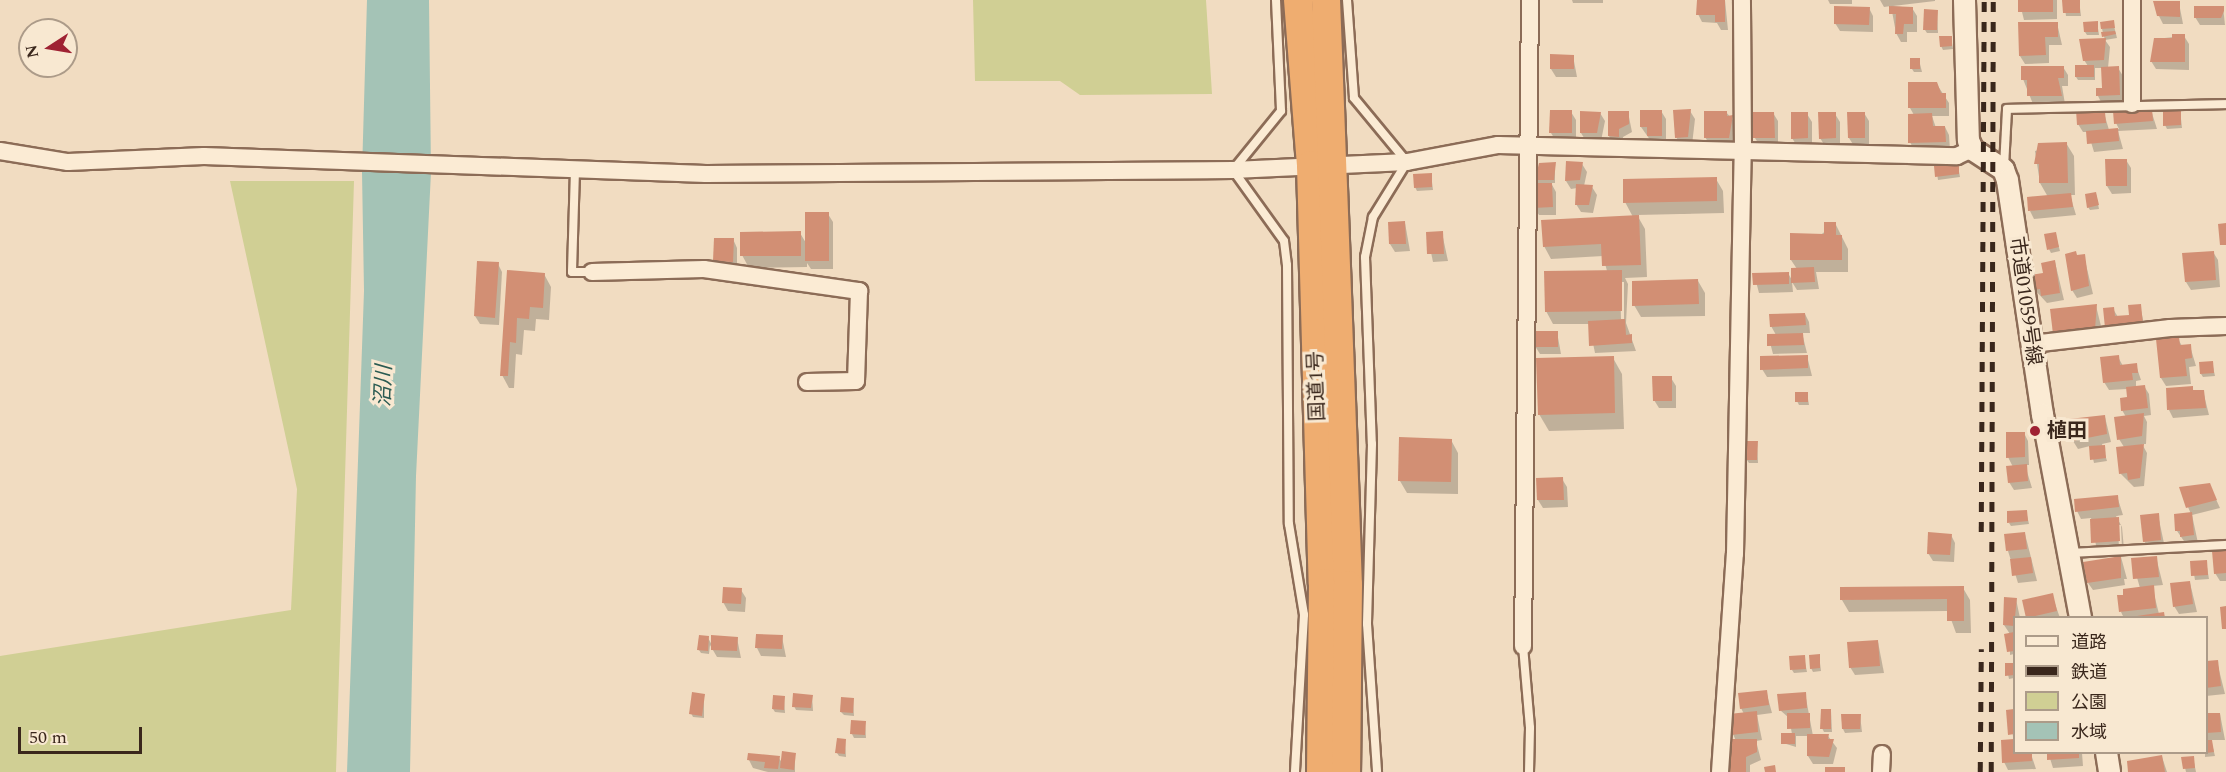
<!DOCTYPE html>
<html>
<head>
<meta charset="utf-8">
<style>
  body { margin:0 }
  #map { position:relative; width:2226px; height:772px; overflow:hidden; background:#f1dcc1; font-family:Spectral,"Noto Sans JP",serif }
  div>[style] { position:absolute }
  .green>* { inset:0; background:#d0cf94 }
  .water>* { inset:0; background:#a4c3b6 }
  .shadow>* { inset:0; background:#0003 }
  .building>* { inset:0; background:#d28f74 }
  .roads { filter:drop-shadow(2px 0 #8c6c57) drop-shadow(-2px 0 #8c6c57) drop-shadow(0 2px #8c6c57) drop-shadow(0 -2px #8c6c57) }
  .service>* { height:8px; margin:-4px; padding:0 4px; transform-origin:4px; border-radius:4px; background:#fbebd4 }
  .minor>* { height:16px; margin:-8px; padding:0 8px; transform-origin:8px; border-radius:8px; background:#fbebd4 }
  .tertiary>* { height:21px; margin:-10.5px; padding:0 10.5px; transform-origin:10.5px; border-radius:10.5px; background:#fbebd4 }
  .trunk>* { height:28px; margin:-14px; padding:0 14px; transform-origin:14px; border-radius:14px; background:#efad70 }
  .rail>* { height:4.5px; margin-top:-2.25px; transform-origin:0; background:repeating-linear-gradient(90deg,#3a271c 0 10px,transparent 0 20px) }
  .dots>* { width:16px; height:16px; translate:-50% -50%; box-sizing:border-box; border:3px solid #f8e8d1; border-radius:50% }
  span { translate:-50% -50%; white-space:nowrap; text-align:center; line-height:1.15; -webkit-text-stroke:6px #f8e8d1; paint-order:stroke }
  .street-label { font-size:20px; color:#3a271c }
  .poi-label { font-size:20px; color:#3a271c; font-weight:700 }
  .left { translate:0 -50%; text-align:left }
  .water-label { font-size:21px; color:#2a5b52; font-style:italic }
  .legend { position:absolute; left:2013px; top:616px; width:195px; height:138px; box-sizing:border-box; background:#f8e8d1; border:2px solid #ac9b89; margin:0; padding:8px 10px; list-style:none; font-size:18px; color:#3a271c }
  .legend li { display:flex; align-items:center; gap:12px; height:30px }
  .legend b { width:30px; border:2px solid #ac9b89 }
  .north { position:absolute; left:18px; top:18px; width:60px; height:60px; box-sizing:border-box; background:#f8e8d1; border:2px solid #ac9b89; border-radius:50%; rotate:258deg; font-size:16px; font-weight:700; line-height:24px; text-align:center; color:#3a271c }
  .north::after { content:''; display:block; margin:auto; width:21px; height:27px; background:#9f2233; clip-path:polygon(50% 0,100% 100%,50% 72%,0 100%) }
  .scale { position:absolute; left:18px; top:727px; width:124px; height:27px; box-sizing:border-box; border:3px solid #3a271c; border-top:0; padding-left:8px; font-size:18px; line-height:21px; white-space:nowrap; color:#3a271c; -webkit-text-stroke:4px #f8e8d1; paint-order:stroke }
</style>
</head>
<body>
<div id="map">
  <div class="green">
    <i style="clip-path:polygon(973px 0,1206px 0,1212px 94px,1080px 95px,1060px 81px,975px 81px)"></i>
    <i style="clip-path:polygon(230px 181px,354px 181px,336px 772px,0 772px,0 656px,291px 610px,297px 489px)"></i>
  </div>
  <div class="water">
    <i style="clip-path:polygon(367px 0,429px 0,431px 172px,416px 476px,410px 772px,347px 772px,364px 291px,362px 172px)"></i>
  </div>
  <div class="shadow">
    <i style="clip-path:polygon(1572px 0,1603px 0,1603px 3px,1573px 3px)"></i>
    <i style="clip-path:polygon(1698px 0,1725px 0,1728px 30px,1721px 30px,1717px 23px,1702px 22px,1698px 14px)"></i>
    <i style="clip-path:polygon(1828px 0,1852px 0,1852px 4px,1830px 4px)"></i>
    <i style="clip-path:polygon(1880px 0,1935px 0,1935px 1px,1893px 6px,1912px 8px,1917px 16px,1917px 32px,1907px 32px,1907px 42px,1901px 42px,1896px 33px,1891px 6px,1884px 7px)"></i>
    <i style="clip-path:polygon(2019px 0,2057px 0,2057px 19px,2024px 20px)"></i>
    <i style="clip-path:polygon(2064px 0,2079px 0,2081px 16px,2066px 16px)"></i>
    <i style="clip-path:polygon(2179px 3px,2183px 24px,2163px 24px,2159px 16px)"></i>
    <i style="clip-path:polygon(2223px 7px,2225px 25px,2200px 25px,2195px 17px)"></i>
    <i style="clip-path:polygon(1869px 8px,1873px 16px,1873px 32px,1840px 31px,1835px 23px)"></i>
    <i style="clip-path:polygon(1937px 11px,1938px 33px,1927px 33px,1925px 30px)"></i>
    <i style="clip-path:polygon(2097px 22px,2099px 35px,2087px 35px,2085px 32px)"></i>
    <i style="clip-path:polygon(2113px 22px,2117px 38px,2105px 40px,2110px 47px,2108px 68px,2118px 68px,2123px 76px,2124px 103px,2102px 104px,2098px 96px,2103px 89px,2103px 68px,2095px 68px,2095px 80px,2078px 80px,2076px 77px,2088px 66px,2084px 60px,2105px 40px,2102px 29px)"></i>
    <i style="clip-path:polygon(2057px 23px,2062px 45px,2049px 45px,2049px 63px,2025px 64px,2020px 56px)"></i>
    <i style="clip-path:polygon(2184px 36px,2189px 44px,2189px 70px,2156px 69px,2151px 61px,2155px 39px)"></i>
    <i style="clip-path:polygon(1951px 37px,1953px 49px,1943px 50px,1941px 46px)"></i>
    <i style="clip-path:polygon(1573px 56px,1577px 77px,1556px 77px,1551px 69px)"></i>
    <i style="clip-path:polygon(1919px 60px,1922px 72px,1914px 72px,1912px 69px)"></i>
    <i style="clip-path:polygon(2063px 67px,2068px 75px,2068px 86px,2062px 86px,2065px 104px,2033px 104px,2023px 79px)"></i>
    <i style="clip-path:polygon(1936px 83px,1949px 103px,1949px 116px,1932px 116px,1936px 128px,1945px 127px,1949px 135px,1950px 150px,1914px 150px,1910px 142px,1914px 115px,1910px 108px)"></i>
    <i style="clip-path:polygon(2151px 110px,2157px 129px,2118px 131px,2123px 149px,2094px 152px,2088px 132px,2083px 132px,2078px 124px,2090px 111px,2104px 113px,2109px 130px,2119px 129px,2116px 123px)"></i>
    <i style="clip-path:polygon(2180px 110px,2182px 128px,2167px 129px,2165px 125px)"></i>
    <i style="clip-path:polygon(1661px 111px,1666px 119px,1666px 144px,1653px 144px,1641px 127px)"></i>
    <i style="clip-path:polygon(1690px 111px,1695px 119px,1692px 145px,1681px 145px,1676px 137px)"></i>
    <i style="clip-path:polygon(1571px 112px,1576px 120px,1576px 141px,1556px 141px,1551px 133px)"></i>
    <i style="clip-path:polygon(1628px 112px,1632px 132px,1623px 137px,1623px 144px,1614px 144px,1609px 136px)"></i>
    <i style="clip-path:polygon(1726px 112px,1737px 125px,1733px 146px,1710px 145px,1705px 137px)"></i>
    <i style="clip-path:polygon(1600px 113px,1605px 121px,1601px 141px,1586px 141px,1581px 133px)"></i>
    <i style="clip-path:polygon(1773px 113px,1778px 121px,1778px 145px,1760px 146px,1755px 138px)"></i>
    <i style="clip-path:polygon(1864px 113px,1869px 121px,1869px 146px,1854px 146px,1849px 138px)"></i>
    <i style="clip-path:polygon(1807px 114px,1812px 122px,1812px 146px,1797px 146px,1792px 138px)"></i>
    <i style="clip-path:polygon(1835px 114px,1840px 122px,1840px 146px,1825px 146px,1820px 138px)"></i>
    <i style="clip-path:polygon(2066px 143px,2074px 156px,2075px 195px,2070px 195px,2076px 215px,2034px 219px,2030px 211px,2048px 197px,2040px 183px,2035px 151px)"></i>
    <i style="clip-path:polygon(2126px 160px,2131px 168px,2131px 193px,2112px 194px,2107px 186px)"></i>
    <i style="clip-path:polygon(1555px 164px,1555px 183px,1551px 183px,1556px 192px,1556px 215px,1539px 215px,1534px 207px,1539px 185px,1536px 180px)"></i>
    <i style="clip-path:polygon(1582px 164px,1587px 172px,1584px 186px,1592px 187px,1597px 195px,1593px 213px,1581px 212px,1576px 204px,1577px 188px,1571px 189px,1566px 181px)"></i>
    <i style="clip-path:polygon(1958px 166px,1960px 177px,1938px 180px,1936px 167px)"></i>
    <i style="clip-path:polygon(1431px 174px,1433px 190px,1417px 191px,1415px 187px)"></i>
    <i style="clip-path:polygon(evenodd,1716px 179px,1723px 191px,1724px 213px,1637px 215px,1645px 229px,1647px 277px,1625px 278px,1628px 284px,1626px 323px,1636px 351px,1595px 353px,1589px 324px,1553px 324px,1546px 311px,1607px 271px,1603px 256px,1551px 259px,1544px 246px,1633px 217px,1625px 202px,1716px 179px,1620px 282px,1624px 282px,1624px 319px,1621px 319px,1620px 282px)"></i>
    <i style="clip-path:polygon(2096px 194px,2099px 209px,2090px 210px,2088px 207px)"></i>
    <i style="clip-path:polygon(828px 214px,833px 222px,833px 269px,811px 269px,807px 263px,807px 267px,749px 268px,742px 255px,800px 233px,806px 243px)"></i>
    <i style="clip-path:polygon(1405px 223px,1410px 251px,1395px 252px,1390px 244px)"></i>
    <i style="clip-path:polygon(1835px 223px,1848px 249px,1848px 272px,1816px 272px,1819px 289px,1797px 290px,1792px 282px,1793px 292px,1759px 293px,1754px 274px,1788px 273px,1793px 282px,1797px 269px,1791px 260px)"></i>
    <i style="clip-path:polygon(1427px 233px,1442px 233px,1448px 261px,1433px 262px)"></i>
    <i style="clip-path:polygon(2055px 234px,2060px 251px,2051px 253px,2049px 249px)"></i>
    <i style="clip-path:polygon(733px 239px,737px 248px,737px 269px,720px 269px,715px 261px)"></i>
    <i style="clip-path:polygon(2213px 252px,2218px 260px,2220px 287px,2191px 290px,2186px 282px)"></i>
    <i style="clip-path:polygon(2084px 256px,2093px 294px,2077px 298px,2072px 290px,2078px 257px)"></i>
    <i style="clip-path:polygon(2055px 262px,2064px 300px,2047px 303px,2034px 289px)"></i>
    <i style="clip-path:polygon(498px 264px,502px 272px,499px 325px,480px 324px,475px 316px)"></i>
    <i style="clip-path:polygon(508px 272px,544px 274px,551px 287px,549px 320px,536px 319px,535px 331px,524px 330px,522px 355px,516px 354px,514px 388px,509px 388px,502px 375px)"></i>
    <i style="clip-path:polygon(1698px 281px,1705px 293px,1705px 316px,1641px 317px,1634px 305px)"></i>
    <i style="clip-path:polygon(2096px 306px,2102px 330px,2054px 333px)"></i>
    <i style="clip-path:polygon(2140px 306px,2146px 333px,2111px 336px,2113px 309px,2118px 317px,2130px 316px)"></i>
    <i style="clip-path:polygon(1805px 314px,1809px 322px,1810px 333px,1802px 333px,1807px 353px,1773px 354px,1768px 335px,1776px 335px,1771px 326px)"></i>
    <i style="clip-path:polygon(1557px 332px,1561px 354px,1540px 354px,1535px 346px)"></i>
    <i style="clip-path:polygon(2178px 339px,2182px 346px,2190px 346px,2196px 366px,2189px 367px,2191px 384px,2166px 386px,2161px 378px,2158px 341px)"></i>
    <i style="clip-path:polygon(1807px 356px,1812px 376px,1767px 377px,1762px 369px)"></i>
    <i style="clip-path:polygon(2118px 357px,2123px 366px,2136px 365px,2141px 380px,2136px 381px,2136px 387px,2144px 386px,2149px 394px,2151px 415px,2144px 416px,2147px 422px,2146px 444px,2142px 444px,2147px 453px,2144px 486px,2134px 487px,2120px 473px,2124px 447px,2119px 439px,2126px 417px,2122px 410px,2129px 399px,2127px 389px,2109px 390px,2104px 382px)"></i>
    <i style="clip-path:polygon(1613px 358px,1622px 374px,1624px 429px,1549px 431px,1539px 414px)"></i>
    <i style="clip-path:polygon(2212px 362px,2215px 376px,2203px 377px,2201px 374px)"></i>
    <i style="clip-path:polygon(1671px 378px,1676px 386px,1676px 408px,1659px 408px,1654px 400px)"></i>
    <i style="clip-path:polygon(2192px 387px,2194px 392px,2203px 391px,2209px 415px,2173px 418px,2169px 410px)"></i>
    <i style="clip-path:polygon(1807px 393px,1809px 405px,1799px 405px,1797px 401px)"></i>
    <i style="clip-path:polygon(2105px 417px,2111px 442px,2102px 444px,2107px 461px,2094px 463px,2090px 446px,2078px 449px,2073px 441px)"></i>
    <i style="clip-path:polygon(2024px 433px,2028px 441px,2029px 465px,2025px 465px,2032px 488px,2014px 490px,2009px 482px,2013px 467px,2008px 457px)"></i>
    <i style="clip-path:polygon(1451px 440px,1458px 453px,1458px 494px,1407px 493px,1400px 481px)"></i>
    <i style="clip-path:polygon(1757px 443px,1758px 463px,1749px 463px,1747px 460px)"></i>
    <i style="clip-path:polygon(1562px 479px,1567px 487px,1568px 507px,1543px 508px,1538px 500px)"></i>
    <i style="clip-path:polygon(2209px 484px,2220px 508px,2192px 515px,2198px 543px,2186px 544px,2177px 531px,2191px 514px,2188px 507px)"></i>
    <i style="clip-path:polygon(evenodd,2117px 496px,2123px 515px,2116px 516px,2122px 527px,2124px 549px,2097px 551px,2091px 518px,2081px 519px,2077px 511px,2117px 496px,2118px 525px,2121px 525px,2122px 549px,2119px 549px,2118px 525px)"></i>
    <i style="clip-path:polygon(2026px 511px,2029px 524px,2011px 526px,2009px 523px)"></i>
    <i style="clip-path:polygon(2158px 515px,2165px 548px,2149px 549px,2144px 541px)"></i>
    <i style="clip-path:polygon(2025px 534px,2037px 581px,2018px 583px,2008px 551px)"></i>
    <i style="clip-path:polygon(1951px 535px,1955px 543px,1954px 562px,1933px 561px,1928px 553px)"></i>
    <i style="clip-path:polygon(2226px 551px,2226px 581px,2220px 581px,2215px 573px)"></i>
    <i style="clip-path:polygon(2121px 557px,2127px 579px,2124px 579px,2125px 585px,2093px 590px,2088px 583px)"></i>
    <i style="clip-path:polygon(2156px 557px,2163px 585px,2152px 586px,2159px 614px,2165px 618px,2124px 618px,2121px 612px,2140px 588px,2132px 560px)"></i>
    <i style="clip-path:polygon(2206px 562px,2209px 579px,2195px 580px,2192px 563px)"></i>
    <i style="clip-path:polygon(2190px 583px,2197px 612px,2179px 614px,2174px 606px)"></i>
    <i style="clip-path:polygon(1963px 588px,1970px 600px,1971px 633px,1956px 633px,1948px 611px,1849px 612px,1842px 600px)"></i>
    <i style="clip-path:polygon(741px 590px,746px 598px,745px 612px,728px 611px,723px 602px)"></i>
    <i style="clip-path:polygon(2052px 595px,2060px 618px,2027px 618px)"></i>
    <i style="clip-path:polygon(2016px 599px,2020px 618px,2014px 618px,2014px 654px,2010px 655px,2010px 634px,2004px 625px)"></i>
    <i style="clip-path:polygon(782px 637px,786px 657px,761px 656px,757px 648px)"></i>
    <i style="clip-path:polygon(708px 638px,712px 645px,737px 638px,741px 658px,717px 657px,710px 645px,709px 654px,701px 653px,699px 650px)"></i>
    <i style="clip-path:polygon(1878px 642px,1884px 673px,1855px 675px,1850px 667px)"></i>
    <i style="clip-path:polygon(1819px 655px,1821px 671px,1813px 672px,1811px 668px)"></i>
    <i style="clip-path:polygon(1804px 657px,1807px 672px,1794px 673px,1792px 670px)"></i>
    <i style="clip-path:polygon(2217px 662px,2225px 694px,2206px 696px,2206px 663px)"></i>
    <i style="clip-path:polygon(2014px 664px,2014px 678px,2009px 679px,2006px 665px)"></i>
    <i style="clip-path:polygon(1766px 691px,1772px 713px,1757px 715px,1762px 740px,1756px 741px,1761px 760px,1750px 765px,1750px 772px,1725px 772px,1736px 741px,1733px 734px,1744px 714px,1741px 708px)"></i>
    <i style="clip-path:polygon(1805px 693px,1813px 736px,1828px 736px,1837px 748px,1833px 764px,1813px 764px,1808px 756px,1808px 736px,1796px 736px,1796px 747px,1783px 743px,1792px 734px,1789px 718px,1780px 710px)"></i>
    <i style="clip-path:polygon(704px 695px,704px 718px,693px 717px,691px 713px)"></i>
    <i style="clip-path:polygon(812px 696px,813px 711px,796px 710px,794px 706px)"></i>
    <i style="clip-path:polygon(784px 698px,785px 713px,775px 712px,773px 709px)"></i>
    <i style="clip-path:polygon(853px 699px,854px 716px,844px 715px,841px 712px)"></i>
    <i style="clip-path:polygon(2014px 710px,2014px 752px,2031px 754px,2036px 769px,2008px 770px,2004px 762px,2014px 741px,2008px 711px)"></i>
    <i style="clip-path:polygon(1831px 711px,1832px 732px,1824px 732px,1822px 728px)"></i>
    <i style="clip-path:polygon(2220px 714px,2225px 740px,2211px 740px,2215px 756px,2205px 757px,2206px 715px)"></i>
    <i style="clip-path:polygon(1860px 715px,1862px 732px,1845px 733px,1843px 729px)"></i>
    <i style="clip-path:polygon(865px 722px,866px 738px,854px 738px,852px 734px)"></i>
    <i style="clip-path:polygon(845px 741px,846px 757px,839px 756px,837px 753px)"></i>
    <i style="clip-path:polygon(2048px 752px,2092px 752px,2082px 753px,2083px 766px,2053px 768px)"></i>
    <i style="clip-path:polygon(795px 754px,795px 772px,768px 772px,753px 768px,749px 760px,779px 758px,782px 763px)"></i>
    <i style="clip-path:polygon(2162px 757px,2167px 772px,2130px 772px)"></i>
    <i style="clip-path:polygon(2193px 757px,2196px 772px,2186px 772px,2183px 758px)"></i>
  </div>
  <div class="building">
    <i style="clip-path:polygon(1697px 0,1725px 0,1725px 22px,1715px 22px,1715px 15px,1696px 15px)"></i>
    <i style="clip-path:polygon(2018px 0,2053px 0,2053px 12px,2018px 12px)"></i>
    <i style="clip-path:polygon(2062px 0,2080px 0,2080px 13px,2063px 13px)"></i>
    <i style="clip-path:polygon(2153px 1px,2180px 1px,2180px 17px,2157px 16px)"></i>
    <i style="clip-path:polygon(1834px 6px,1870px 7px,1869px 25px,1834px 24px)"></i>
    <i style="clip-path:polygon(1889px 6px,1913px 7px,1913px 24px,1904px 24px,1903px 34px,1895px 34px,1896px 14px,1889px 14px)"></i>
    <i style="clip-path:polygon(2194px 6px,2224px 6px,2224px 11px,2221px 18px,2194px 18px)"></i>
    <i style="clip-path:polygon(1924px 9px,1938px 10px,1937px 30px,1923px 30px)"></i>
    <i style="clip-path:polygon(2114px 20px,2115px 28px,2101px 29px,2100px 22px)"></i>
    <i style="clip-path:polygon(2098px 21px,2098px 32px,2084px 32px,2083px 22px)"></i>
    <i style="clip-path:polygon(2018px 22px,2058px 22px,2058px 37px,2045px 37px,2046px 55px,2019px 56px)"></i>
    <i style="clip-path:polygon(2115px 31px,2116px 34px,2102px 37px,2101px 32px)"></i>
    <i style="clip-path:polygon(2172px 34px,2185px 34px,2185px 62px,2150px 62px,2154px 38px,2172px 38px)"></i>
    <i style="clip-path:polygon(1939px 36px,1952px 36px,1952px 46px,1940px 47px)"></i>
    <i style="clip-path:polygon(2106px 38px,2104px 60px,2083px 61px,2079px 39px)"></i>
    <i style="clip-path:polygon(1550px 54px,1574px 55px,1574px 69px,1550px 69px)"></i>
    <i style="clip-path:polygon(1910px 58px,1920px 58px,1920px 69px,1910px 69px)"></i>
    <i style="clip-path:polygon(2075px 65px,2094px 65px,2094px 77px,2075px 77px)"></i>
    <i style="clip-path:polygon(2021px 66px,2064px 66px,2064px 78px,2058px 78px,2062px 96px,2027px 96px,2027px 80px,2021px 80px)"></i>
    <i style="clip-path:polygon(2119px 66px,2120px 95px,2096px 96px,2096px 88px,2102px 88px,2101px 67px)"></i>
    <i style="clip-path:polygon(1908px 82px,1937px 82px,1941px 93px,1946px 93px,1946px 108px,1908px 108px)"></i>
    <i style="clip-path:polygon(1691px 109px,1688px 137px,1675px 138px,1673px 110px)"></i>
    <i style="clip-path:polygon(2091px 109px,2091px 113px,2105px 112px,2106px 123px,2077px 125px,2076px 110px)"></i>
    <i style="clip-path:polygon(2152px 109px,2153px 121px,2114px 124px,2113px 111px)"></i>
    <i style="clip-path:polygon(2163px 109px,2181px 109px,2181px 125px,2163px 126px)"></i>
    <i style="clip-path:polygon(1550px 110px,1572px 110px,1572px 133px,1549px 133px)"></i>
    <i style="clip-path:polygon(1640px 110px,1662px 110px,1662px 136px,1647px 136px,1647px 127px,1640px 127px)"></i>
    <i style="clip-path:polygon(1580px 111px,1601px 112px,1597px 133px,1580px 133px)"></i>
    <i style="clip-path:polygon(1608px 111px,1629px 111px,1629px 124px,1619px 129px,1619px 137px,1608px 136px)"></i>
    <i style="clip-path:polygon(1704px 111px,1727px 111px,1727px 116px,1733px 115px,1729px 138px,1704px 138px)"></i>
    <i style="clip-path:polygon(1753px 112px,1774px 112px,1775px 138px,1753px 138px)"></i>
    <i style="clip-path:polygon(1791px 112px,1808px 112px,1808px 138px,1791px 139px)"></i>
    <i style="clip-path:polygon(1818px 112px,1836px 112px,1836px 138px,1819px 139px)"></i>
    <i style="clip-path:polygon(1847px 112px,1865px 112px,1865px 138px,1848px 138px)"></i>
    <i style="clip-path:polygon(1932px 113px,1933px 126px,1945px 126px,1946px 142px,1908px 143px,1908px 114px)"></i>
    <i style="clip-path:polygon(2118px 128px,2119px 141px,2087px 144px,2086px 131px)"></i>
    <i style="clip-path:polygon(2067px 142px,2068px 183px,2039px 183px,2039px 164px,2034px 164px,2038px 143px)"></i>
    <i style="clip-path:polygon(2105px 159px,2127px 159px,2127px 186px,2106px 186px)"></i>
    <i style="clip-path:polygon(1566px 161px,1583px 162px,1580px 180px,1565px 181px)"></i>
    <i style="clip-path:polygon(1556px 162px,1554px 180px,1535px 180px,1539px 163px)"></i>
    <i style="clip-path:polygon(1959px 164px,1959px 174px,1935px 177px,1934px 166px)"></i>
    <i style="clip-path:polygon(1432px 173px,1432px 187px,1414px 188px,1413px 174px)"></i>
    <i style="clip-path:polygon(1717px 177px,1717px 201px,1623px 203px,1623px 179px)"></i>
    <i style="clip-path:polygon(1533px 183px,1552px 183px,1553px 207px,1533px 208px)"></i>
    <i style="clip-path:polygon(1576px 184px,1593px 185px,1589px 205px,1575px 205px)"></i>
    <i style="clip-path:polygon(2096px 192px,2099px 205px,2087px 208px,2085px 194px)"></i>
    <i style="clip-path:polygon(2071px 193px,2073px 207px,2028px 211px,2027px 197px)"></i>
    <i style="clip-path:polygon(805px 212px,829px 212px,829px 261px,805px 261px)"></i>
    <i style="clip-path:polygon(1639px 215px,1641px 265px,1602px 266px,1601px 244px,1543px 247px,1541px 220px)"></i>
    <i style="clip-path:polygon(1405px 221px,1406px 244px,1389px 244px,1388px 222px)"></i>
    <i style="clip-path:polygon(1824px 222px,1836px 222px,1836px 235px,1842px 235px,1842px 260px,1790px 260px,1790px 233px,1824px 234px)"></i>
    <i style="clip-path:polygon(2226px 223px,2226px 245px,2220px 245px,2218px 224px)"></i>
    <i style="clip-path:polygon(801px 231px,801px 256px,740px 256px,740px 232px)"></i>
    <i style="clip-path:polygon(1443px 231px,1444px 254px,1427px 254px,1426px 232px)"></i>
    <i style="clip-path:polygon(2056px 232px,2059px 247px,2047px 250px,2044px 234px)"></i>
    <i style="clip-path:polygon(714px 238px,734px 238px,733px 262px,713px 261px)"></i>
    <i style="clip-path:polygon(2076px 251px,2077px 255px,2085px 254px,2089px 286px,2071px 291px,2065px 254px)"></i>
    <i style="clip-path:polygon(2214px 251px,2216px 280px,2185px 282px,2182px 253px)"></i>
    <i style="clip-path:polygon(2055px 260px,2060px 293px,2041px 296px,2040px 289px,2033px 290px,2031px 275px,2043px 273px,2041px 263px)"></i>
    <i style="clip-path:polygon(477px 261px,499px 262px,495px 318px,474px 316px)"></i>
    <i style="clip-path:polygon(1814px 267px,1815px 282px,1791px 283px,1791px 268px)"></i>
    <i style="clip-path:polygon(507px 270px,545px 273px,543px 308px,530px 307px,529px 319px,517px 318px,516px 343px,510px 342px,508px 376px,500px 376px)"></i>
    <i style="clip-path:polygon(1622px 270px,1622px 311px,1545px 312px,1544px 271px)"></i>
    <i style="clip-path:polygon(1789px 272px,1789px 284px,1753px 285px,1752px 273px)"></i>
    <i style="clip-path:polygon(1698px 279px,1699px 304px,1632px 306px,1632px 281px)"></i>
    <i style="clip-path:polygon(2097px 304px,2095px 329px,2053px 334px,2050px 309px)"></i>
    <i style="clip-path:polygon(2141px 304px,2143px 325px,2105px 328px,2103px 308px,2114px 307px,2115px 316px,2129px 315px,2128px 305px)"></i>
    <i style="clip-path:polygon(1805px 313px,1806px 325px,1770px 327px,1769px 314px)"></i>
    <i style="clip-path:polygon(1625px 319px,1626px 335px,1632px 334px,1632px 343px,1589px 346px,1588px 321px)"></i>
    <i style="clip-path:polygon(1533px 331px,1558px 331px,1558px 347px,1534px 347px)"></i>
    <i style="clip-path:polygon(1803px 333px,1804px 345px,1767px 346px,1767px 334px)"></i>
    <i style="clip-path:polygon(2179px 337px,2180px 345px,2191px 344px,2192px 358px,2185px 359px,2187px 376px,2160px 378px,2156px 339px)"></i>
    <i style="clip-path:polygon(1808px 355px,1808px 368px,1760px 370px,1760px 356px)"></i>
    <i style="clip-path:polygon(2119px 355px,2120px 365px,2137px 363px,2138px 373px,2132px 373px,2133px 380px,2103px 383px,2100px 357px)"></i>
    <i style="clip-path:polygon(1614px 356px,1615px 413px,1538px 415px,1536px 358px)"></i>
    <i style="clip-path:polygon(2213px 361px,2214px 373px,2200px 374px,2199px 362px)"></i>
    <i style="clip-path:polygon(1652px 376px,1672px 376px,1672px 401px,1653px 401px)"></i>
    <i style="clip-path:polygon(2145px 385px,2148px 408px,2121px 411px,2120px 398px,2127px 397px,2126px 387px)"></i>
    <i style="clip-path:polygon(2193px 386px,2193px 390px,2204px 390px,2206px 408px,2167px 410px,2166px 388px)"></i>
    <i style="clip-path:polygon(1795px 392px,1808px 392px,1808px 402px,1795px 402px)"></i>
    <i style="clip-path:polygon(2144px 413px,2142px 436px,2117px 440px,2114px 417px)"></i>
    <i style="clip-path:polygon(2105px 415px,2107px 434px,2072px 441px,2069px 419px)"></i>
    <i style="clip-path:polygon(2006px 432px,2025px 432px,2025px 457px,2006px 458px)"></i>
    <i style="clip-path:polygon(1399px 437px,1452px 439px,1451px 482px,1398px 481px)"></i>
    <i style="clip-path:polygon(1746px 441px,1758px 441px,1757px 460px,1746px 460px)"></i>
    <i style="clip-path:polygon(2144px 444px,2140px 478px,2128px 480px,2127px 473px,2119px 474px,2116px 447px)"></i>
    <i style="clip-path:polygon(2105px 445px,2106px 458px,2090px 460px,2089px 446px)"></i>
    <i style="clip-path:polygon(2027px 464px,2028px 481px,2008px 483px,2006px 466px)"></i>
    <i style="clip-path:polygon(1563px 477px,1564px 500px,1537px 500px,1536px 478px)"></i>
    <i style="clip-path:polygon(2210px 483px,2217px 500px,2186px 508px,2179px 487px)"></i>
    <i style="clip-path:polygon(2118px 495px,2119px 507px,2075px 512px,2074px 499px)"></i>
    <i style="clip-path:polygon(2027px 510px,2028px 521px,2007px 523px,2007px 511px)"></i>
    <i style="clip-path:polygon(2192px 512px,2194px 535px,2180px 537px,2180px 531px,2175px 531px,2174px 514px)"></i>
    <i style="clip-path:polygon(2159px 513px,2161px 540px,2143px 542px,2140px 515px)"></i>
    <i style="clip-path:polygon(2119px 517px,2120px 541px,2091px 543px,2090px 519px)"></i>
    <i style="clip-path:polygon(1928px 532px,1952px 534px,1950px 555px,1927px 554px)"></i>
    <i style="clip-path:polygon(2025px 532px,2027px 549px,2006px 551px,2004px 534px)"></i>
    <i style="clip-path:polygon(2226px 550px,2226px 573px,2214px 574px,2212px 551px)"></i>
    <i style="clip-path:polygon(2121px 556px,2121px 578px,2087px 583px,2083px 562px)"></i>
    <i style="clip-path:polygon(2157px 556px,2159px 577px,2133px 579px,2131px 558px)"></i>
    <i style="clip-path:polygon(2031px 557px,2033px 573px,2012px 576px,2010px 559px)"></i>
    <i style="clip-path:polygon(2207px 560px,2208px 575px,2191px 576px,2190px 561px)"></i>
    <i style="clip-path:polygon(2190px 581px,2193px 604px,2173px 607px,2170px 583px)"></i>
    <i style="clip-path:polygon(2154px 585px,2156px 608px,2119px 612px,2117px 595px,2123px 595px,2123px 589px)"></i>
    <i style="clip-path:polygon(1964px 586px,1964px 621px,1947px 621px,1947px 599px,1840px 600px,1840px 587px)"></i>
    <i style="clip-path:polygon(723px 587px,742px 588px,741px 604px,722px 603px)"></i>
    <i style="clip-path:polygon(2053px 593px,2057px 611px,2026px 618px,2022px 600px)"></i>
    <i style="clip-path:polygon(2004px 597px,2017px 598px,2014px 626px,2003px 625px)"></i>
    <i style="clip-path:polygon(2226px 606px,2226px 629px,2222px 629px,2220px 607px)"></i>
    <i style="clip-path:polygon(2164px 612px,2165px 618px,2137px 618px,2137px 616px)"></i>
    <i style="clip-path:polygon(2014px 632px,2014px 651px,2007px 652px,2004px 634px)"></i>
    <i style="clip-path:polygon(756px 634px,783px 635px,782px 649px,755px 648px)"></i>
    <i style="clip-path:polygon(699px 635px,709px 636px,708px 651px,697px 650px)"></i>
    <i style="clip-path:polygon(711px 635px,738px 637px,737px 651px,711px 650px)"></i>
    <i style="clip-path:polygon(1878px 640px,1880px 666px,1849px 668px,1847px 642px)"></i>
    <i style="clip-path:polygon(1820px 654px,1820px 668px,1810px 669px,1809px 655px)"></i>
    <i style="clip-path:polygon(1805px 655px,1806px 669px,1790px 670px,1789px 656px)"></i>
    <i style="clip-path:polygon(2218px 660px,2221px 686px,2206px 688px,2206px 661px)"></i>
    <i style="clip-path:polygon(2005px 663px,2014px 663px,2014px 675px,2005px 676px)"></i>
    <i style="clip-path:polygon(1767px 690px,1769px 705px,1740px 709px,1738px 693px)"></i>
    <i style="clip-path:polygon(692px 692px,705px 694px,702px 716px,689px 714px)"></i>
    <i style="clip-path:polygon(1806px 692px,1807px 708px,1779px 711px,1777px 694px)"></i>
    <i style="clip-path:polygon(793px 693px,813px 695px,811px 708px,792px 707px)"></i>
    <i style="clip-path:polygon(773px 695px,785px 696px,784px 710px,772px 709px)"></i>
    <i style="clip-path:polygon(841px 697px,854px 698px,853px 713px,840px 712px)"></i>
    <i style="clip-path:polygon(1821px 709px,1831px 709px,1831px 729px,1820px 729px)"></i>
    <i style="clip-path:polygon(2014px 709px,2014px 734px,2008px 735px,2006px 710px)"></i>
    <i style="clip-path:polygon(1757px 711px,1758px 732px,1731px 735px,1729px 714px)"></i>
    <i style="clip-path:polygon(1787px 713px,1810px 713px,1810px 728px,1787px 729px)"></i>
    <i style="clip-path:polygon(2206px 713px,2220px 713px,2221px 732px,2206px 733px)"></i>
    <i style="clip-path:polygon(1841px 714px,1861px 714px,1860px 729px,1842px 729px)"></i>
    <i style="clip-path:polygon(851px 720px,866px 721px,865px 735px,850px 734px)"></i>
    <i style="clip-path:polygon(1781px 733px,1795px 733px,1795px 744px,1781px 744px)"></i>
    <i style="clip-path:polygon(1807px 734px,1829px 734px,1828px 739px,1834px 739px,1829px 757px,1807px 756px)"></i>
    <i style="clip-path:polygon(837px 738px,846px 739px,845px 754px,835px 753px)"></i>
    <i style="clip-path:polygon(1724px 739px,1757px 739px,1757px 752px,1746px 757px,1746px 772px,1724px 772px)"></i>
    <i style="clip-path:polygon(2014px 739px,2014px 753px,2032px 752px,2032px 761px,2002px 763px,2001px 740px)"></i>
    <i style="clip-path:polygon(2206px 740px,2212px 740px,2214px 752px,2206px 753px)"></i>
    <i style="clip-path:polygon(782px 751px,796px 753px,794px 770px,780px 768px)"></i>
    <i style="clip-path:polygon(2047px 752px,2079px 752px,2079px 758px,2047px 760px)"></i>
    <i style="clip-path:polygon(748px 753px,780px 756px,778px 769px,764px 768px,765px 762px,747px 760px)"></i>
    <i style="clip-path:polygon(2162px 755px,2165px 772px,2128px 772px,2127px 761px)"></i>
    <i style="clip-path:polygon(2194px 756px,2195px 768px,2183px 769px,2181px 757px)"></i>
    <i style="clip-path:polygon(1775px 765px,1776px 772px,1765px 772px,1764px 767px)"></i>
    <i style="clip-path:polygon(1825px 767px,1845px 767px,1845px 772px,1825px 772px)"></i>
  </div>
  <div class="roads">
    <div class="service">
      <i style="left:1276px;top:0;width:111px;rotate:87.4deg"></i>
      <i style="left:1281px;top:111px;width:76px;rotate:129.1deg"></i>
      <i style="left:1233px;top:170px;width:87px;rotate:54.3deg"></i>
      <i style="left:1284px;top:241px;width:24px;rotate:83deg"></i>
      <i style="left:1287px;top:265px;width:259px;rotate:89.6deg"></i>
      <i style="left:1289px;top:524px;width:92px;rotate:80.6deg"></i>
      <i style="left:1304px;top:615px;width:157px;rotate:93.3deg"></i>
      <i style="left:1347px;top:0;width:98px;rotate:85.9deg"></i>
      <i style="left:1354px;top:98px;width:83px;rotate:50.4deg"></i>
      <i style="left:1407px;top:162px;width:65px;rotate:121.7deg"></i>
      <i style="left:1373px;top:217px;width:41px;rotate:101.3deg"></i>
      <i style="left:1365px;top:257px;width:187px;rotate:87.9deg"></i>
      <i style="left:1372px;top:444px;width:180px;rotate:91.6deg"></i>
      <i style="left:1367px;top:624px;width:148px;rotate:86.1deg"></i>
      <i style="left:2004px;top:167px;width:58px;rotate:-87deg"></i>
      <i style="left:2007px;top:109px;width:219px;rotate:-1.3deg"></i>
      <i style="left:575px;top:170px;width:102px;rotate:91.7deg"></i>
      <i style="left:572px;top:272px;width:20px"></i>
      <i style="left:2069px;top:553px;width:157px;rotate:-2.9deg"></i>
      <i style="left:1523px;top:646px;width:82px;rotate:85.1deg"></i>
      <i style="left:1530px;top:728px;width:44px;rotate:91.3deg"></i>
    </div>
    <div class="minor">
      <i style="left:2132px;top:104px;width:104px;rotate:-90deg"></i>
      <i style="left:0;top:151px;width:69px;rotate:9.2deg"></i>
      <i style="left:68px;top:162px;width:136px;rotate:-2.5deg"></i>
      <i style="left:204px;top:156px;width:502px;rotate:2.05deg"></i>
      <i style="left:706px;top:174px;width:527px;rotate:-0.43deg"></i>
      <i style="left:1233px;top:170px;width:174px;rotate:-2.6deg"></i>
      <i style="left:1407px;top:162px;width:93px;rotate:-10.6deg"></i>
      <i style="left:1498px;top:145px;width:459px;rotate:1.4deg"></i>
      <i style="left:1957px;top:156px;width:17px;rotate:-25deg"></i>
      <i style="left:592px;top:272px;width:112px;rotate:-1.5deg"></i>
      <i style="left:704px;top:269px;width:157px;rotate:8.1deg"></i>
      <i style="left:859px;top:291px;width:90px;rotate:91.9deg"></i>
      <i style="left:856px;top:381px;width:49px;rotate:178.8deg"></i>
      <i style="left:2032px;top:344px;width:139px;rotate:-6.6deg"></i>
      <i style="left:2170px;top:328px;width:56px;rotate:-2deg"></i>
      <i style="left:1523px;top:646px;width:646px;rotate:-89.38deg"></i>
      <i style="left:1720px;top:772px;width:219px;rotate:-86.1deg"></i>
      <i style="left:1735px;top:554px;width:405px;rotate:-88.9deg"></i>
      <i style="left:1743px;top:149px;width:149px;rotate:-90.4deg"></i>
      <i style="left:1881px;top:772px;width:18px;rotate:-87deg"></i>
    </div>
    <div class="tertiary">
      <i style="left:1964px;top:0;width:140px;rotate:88.4deg"></i>
      <i style="left:1968px;top:140px;width:10px;rotate:66deg"></i>
      <i style="left:1972px;top:149px;width:37px;rotate:33deg"></i>
      <i style="left:2003px;top:169px;width:12px;rotate:70deg"></i>
      <i style="left:2007px;top:180px;width:237px;rotate:81.5deg"></i>
      <i style="left:2042px;top:414px;width:208px;rotate:79.4deg"></i>
      <i style="left:2106px;top:752px;width:20px;rotate:81deg"></i>
    </div>
    <div class="trunk">
      <i style="left:1298px;top:0;width:166px;rotate:85.5deg"></i>
      <i style="left:1311px;top:165px;width:418px;rotate:88.4deg"></i>
      <i style="left:1323px;top:583px;width:189px;rotate:90.6deg"></i>
      <i style="left:1326px;top:0;width:585px;rotate:87.85deg"></i>
      <i style="left:1348px;top:585px;width:187px;rotate:90.6deg"></i>
    </div>
  </div>
  <div class="rail">
    <i style="left:1981px;top:532px;width:532px;rotate:-89.68deg"></i>
    <i style="left:1980px;top:772px;width:123px;rotate:-89.5deg"></i>
    <i style="left:1991px;top:772px;width:772px;rotate:-89.85deg"></i>
  </div>
  <div class="dots">
    <i style="left:2035px;top:431px;background:#9f2233"></i>
  </div>
  <div class="street-label">
    <span style="left:2025px;top:301px;rotate:82deg">市道01059号線</span>
    <span style="left:1317px;top:386px;rotate:-92deg">国道1号</span>
  </div>
  <div class="poi-label">
    <span class="left" style="left:2047px;top:431px">植田</span>
  </div>
  <div class="water-label">
    <span style="left:384px;top:386px;rotate:-88deg">沼川</span>
  </div>
  <ul class="legend">
  <li><b style="height:8px;background:#fbebd4"></b>道路</li>
  <li><b style="height:8px;background:#3a271c"></b>鉄道</li>
  <li><b style="height:16px;background:#d0cf94"></b>公園</li>
  <li><b style="height:16px;background:#a4c3b6"></b>水域</li>
  </ul>
  <div class="north">N</div>
  <div class="scale">50 m</div>
</div>
</body>
</html>
